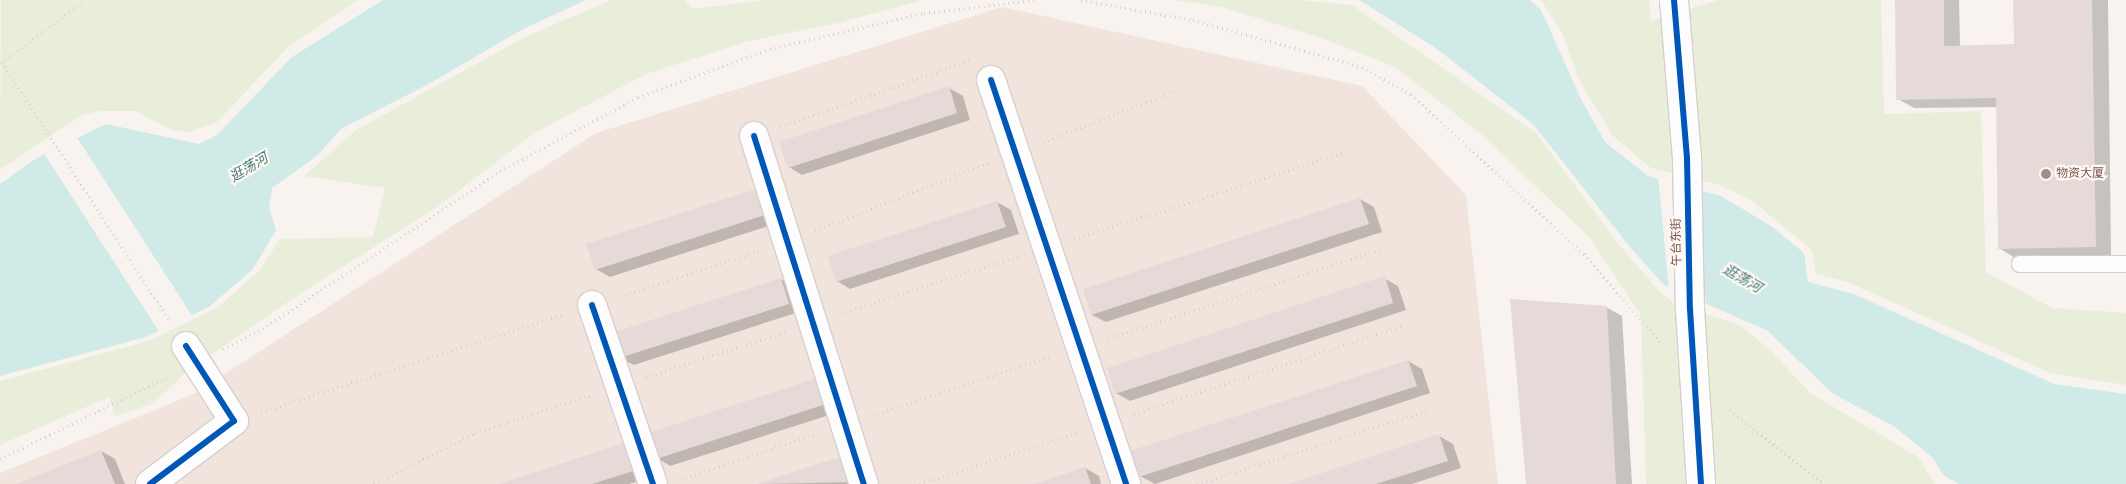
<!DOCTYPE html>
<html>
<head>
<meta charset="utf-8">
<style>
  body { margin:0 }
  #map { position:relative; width:2126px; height:484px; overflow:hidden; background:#f8f3ef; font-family:"Fira Sans","Noto Sans SC",sans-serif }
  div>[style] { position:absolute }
  .residential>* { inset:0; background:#f1e4dd }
  .green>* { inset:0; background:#e9eeda }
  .water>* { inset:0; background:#d0eae7 }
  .pier>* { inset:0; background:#f8f3ef }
  .shadow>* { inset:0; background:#0003 }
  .building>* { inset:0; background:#e5dad7 }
  .path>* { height:3px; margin-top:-1.5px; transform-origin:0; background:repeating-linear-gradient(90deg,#dad1d0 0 1px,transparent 0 5px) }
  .roads { filter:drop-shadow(1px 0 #d8cfcc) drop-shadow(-1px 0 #d8cfcc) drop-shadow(0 1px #d8cfcc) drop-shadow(0 -1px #d8cfcc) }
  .lane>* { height:16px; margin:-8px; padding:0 8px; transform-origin:8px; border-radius:8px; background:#fefdfd }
  .street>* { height:28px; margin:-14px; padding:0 14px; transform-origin:14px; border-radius:14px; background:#fefdfd }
  .cycleway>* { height:6px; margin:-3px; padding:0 3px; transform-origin:3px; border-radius:3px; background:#0057b8 }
  .dots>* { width:14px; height:14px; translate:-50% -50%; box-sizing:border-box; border:2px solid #fff7f2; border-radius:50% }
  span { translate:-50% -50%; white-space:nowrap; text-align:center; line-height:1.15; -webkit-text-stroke:4.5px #fff7f2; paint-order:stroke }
  .poi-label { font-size:12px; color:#78554e }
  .left { translate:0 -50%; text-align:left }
  .street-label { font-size:12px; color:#78554e }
  .water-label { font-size:14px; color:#417c7a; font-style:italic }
</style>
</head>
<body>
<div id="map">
  <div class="residential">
    <i style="clip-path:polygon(1002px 7px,1362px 86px,1466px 195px,1498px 484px,0 484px,0 473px,194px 394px,596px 133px)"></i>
  </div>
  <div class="green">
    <i style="clip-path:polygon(358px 0,287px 48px,217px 122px,189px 132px,172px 130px,135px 111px,99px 111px,80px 116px,0 170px,1px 0)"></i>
    <i style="clip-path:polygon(611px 0,685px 0,692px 9px,766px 0,923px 0,838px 23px,745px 42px,646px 74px,536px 132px,433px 210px,301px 293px,186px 372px,154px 403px,115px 416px,109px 397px,0 445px,0 381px,149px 341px,218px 307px,260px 270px,280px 239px,373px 237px,385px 188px,304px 176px,356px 130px,525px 37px)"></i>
    <i style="clip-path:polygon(1173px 0,1300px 0,1352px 5px,1536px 133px,1617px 242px,1659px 291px,1675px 304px,1740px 325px,1770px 350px,1810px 393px,1918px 457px,1935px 484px,1646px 484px,1641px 315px,1589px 237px,1480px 133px,1395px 67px,1327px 40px,1222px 7px)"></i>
    <i style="clip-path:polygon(1541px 0,1649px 0,1651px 21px,1718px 0,1881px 0,1884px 114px,1981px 111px,1986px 272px,2052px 308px,2126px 313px,2126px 385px,2050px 373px,1848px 282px,1816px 274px,1812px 250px,1751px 200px,1719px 185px,1651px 168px,1613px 136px,1578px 78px,1563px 35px)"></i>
  </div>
  <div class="water">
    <i style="clip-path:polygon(383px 0,586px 0,523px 29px,427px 85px,342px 128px,317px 156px,272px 188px,269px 208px,276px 230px,253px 269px,209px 307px,146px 337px,0 376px,0 184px,35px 159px,106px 124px,199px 144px,217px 135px,292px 57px)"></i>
    <i style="clip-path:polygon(1359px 0,1530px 0,1541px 10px,1581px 99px,1605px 142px,1648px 176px,1721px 196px,1771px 226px,1804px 253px,1808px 282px,1854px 294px,2054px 384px,2126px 394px,2126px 484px,1959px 484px,1944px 476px,1933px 458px,1895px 427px,1832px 393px,1768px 331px,1664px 285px,1629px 246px,1533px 124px,1437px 49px)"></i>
  </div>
  <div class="pier">
    <i style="clip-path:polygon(76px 136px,193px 317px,160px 333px,43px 152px)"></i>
    <i style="clip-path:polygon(1658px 176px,1697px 187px,1706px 306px,1669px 290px)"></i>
  </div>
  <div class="shadow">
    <i style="clip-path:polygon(1896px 0,1959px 0,1960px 47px,2015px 46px,2014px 0,2108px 0,2111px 256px,2015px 258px,1999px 248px,1997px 107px,1914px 108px,1898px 99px)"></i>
    <i style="clip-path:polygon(949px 88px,963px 96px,970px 120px,802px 175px,789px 167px)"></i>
    <i style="clip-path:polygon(756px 190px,770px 198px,778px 223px,610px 277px,596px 269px)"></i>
    <i style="clip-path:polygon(1360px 199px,1374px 207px,1382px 232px,1106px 322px,1092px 315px,1084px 290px)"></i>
    <i style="clip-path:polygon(997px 202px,1011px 210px,1019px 234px,850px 289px,837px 281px)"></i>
    <i style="clip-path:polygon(1384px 278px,1398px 286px,1406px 310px,1130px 401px,1116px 393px)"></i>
    <i style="clip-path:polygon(781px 279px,794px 287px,802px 311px,634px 365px,620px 358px)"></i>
    <i style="clip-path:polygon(1606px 307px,1622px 316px,1632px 484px,1527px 484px)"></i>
    <i style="clip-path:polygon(1408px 361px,1422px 369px,1430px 393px,1155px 484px,1140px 476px)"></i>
    <i style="clip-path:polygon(831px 387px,839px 412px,670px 466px,657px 458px)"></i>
    <i style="clip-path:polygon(1439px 436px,1453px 444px,1461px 468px,1412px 484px,1291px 484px)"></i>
    <i style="clip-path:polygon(624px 445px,638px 453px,646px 479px,629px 484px,502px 484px)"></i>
    <i style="clip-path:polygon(101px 451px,115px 459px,125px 484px,20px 484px)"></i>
    <i style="clip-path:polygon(842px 457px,862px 484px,760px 484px)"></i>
    <i style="clip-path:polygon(1085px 468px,1099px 476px,1101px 484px,1036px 484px)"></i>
  </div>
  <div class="building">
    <i style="clip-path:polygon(1895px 0,1944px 0,1944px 46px,2014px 44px,2013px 0,2092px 0,2096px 247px,1998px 249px,1996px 98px,1896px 100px)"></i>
    <i style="clip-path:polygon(949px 86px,957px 113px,788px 168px,779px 142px)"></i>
    <i style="clip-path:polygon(756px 189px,765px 215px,595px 270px,586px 244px)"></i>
    <i style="clip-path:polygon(1360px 198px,1369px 224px,1091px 315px,1083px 289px)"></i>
    <i style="clip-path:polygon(997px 201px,1006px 227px,836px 282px,828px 256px)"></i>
    <i style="clip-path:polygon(1385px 276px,1393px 303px,1115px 394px,1107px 368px)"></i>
    <i style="clip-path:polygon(781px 278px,789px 304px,619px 358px,611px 333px)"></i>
    <i style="clip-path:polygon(1510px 299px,1607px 306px,1616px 484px,1526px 484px)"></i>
    <i style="clip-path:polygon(1408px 360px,1417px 386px,1139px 477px,1130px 451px)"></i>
    <i style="clip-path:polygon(817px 378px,826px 404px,656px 459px,648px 433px)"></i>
    <i style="clip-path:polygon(1439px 434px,1448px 461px,1376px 484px,1289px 484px)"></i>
    <i style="clip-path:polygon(624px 443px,633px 471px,592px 484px,499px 484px)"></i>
    <i style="clip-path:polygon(101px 450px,115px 484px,17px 484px)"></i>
    <i style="clip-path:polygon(843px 456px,851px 482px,757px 484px)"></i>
    <i style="clip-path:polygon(1085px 467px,1091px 484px,1034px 484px)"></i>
  </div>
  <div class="path">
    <i style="left:1081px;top:0;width:114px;rotate:10.1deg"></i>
    <i style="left:1193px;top:20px;width:175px;rotate:15.5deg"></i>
    <i style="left:1362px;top:67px;width:56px;rotate:28.9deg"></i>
    <i style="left:1411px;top:94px;width:236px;rotate:42.8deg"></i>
    <i style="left:1584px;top:254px;width:119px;rotate:49.1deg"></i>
    <i style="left:2px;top:62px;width:310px;rotate:57.1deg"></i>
    <i style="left:1px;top:63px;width:105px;rotate:-36.9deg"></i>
    <i style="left:780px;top:127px;width:201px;rotate:-19.4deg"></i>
    <i style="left:1043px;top:142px;width:142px;rotate:-21.1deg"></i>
    <i style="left:815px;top:231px;width:186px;rotate:-21.5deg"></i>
    <i style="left:1074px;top:239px;width:282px;rotate:-17.7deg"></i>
    <i style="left:620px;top:296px;width:146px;rotate:-17.9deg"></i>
    <i style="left:841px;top:313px;width:188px;rotate:-17.7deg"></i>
    <i style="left:1108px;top:338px;width:288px;rotate:-18deg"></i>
    <i style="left:223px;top:349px;width:50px;rotate:-27.6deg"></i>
    <i style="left:267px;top:326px;width:280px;rotate:-33.6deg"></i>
    <i style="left:500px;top:171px;width:157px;rotate:-28.2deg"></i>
    <i style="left:638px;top:97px;width:140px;rotate:-20deg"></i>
    <i style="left:770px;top:49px;width:158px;rotate:-13.2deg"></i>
    <i style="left:924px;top:13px;width:112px;rotate:-6.7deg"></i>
    <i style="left:646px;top:377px;width:146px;rotate:-17.9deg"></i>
    <i style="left:1726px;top:407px;width:125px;rotate:38.2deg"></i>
    <i style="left:261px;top:412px;width:318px;rotate:-17.9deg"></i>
    <i style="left:1134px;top:414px;width:281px;rotate:-18.2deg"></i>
    <i style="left:873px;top:415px;width:188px;rotate:-18.2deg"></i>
    <i style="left:0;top:459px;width:189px;rotate:-26deg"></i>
    <i style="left:681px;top:480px;width:144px;rotate:-19.1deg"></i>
    <i style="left:374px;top:484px;width:113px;rotate:-26.8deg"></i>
    <i style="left:475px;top:433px;width:123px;rotate:-18deg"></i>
    <i style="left:919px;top:484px;width:167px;rotate:-18.1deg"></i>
    <i style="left:1197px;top:484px;width:244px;rotate:-17.7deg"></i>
  </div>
  <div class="roads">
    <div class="lane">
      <i style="left:2020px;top:264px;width:106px"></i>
    </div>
    <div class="street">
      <i style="left:1674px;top:0;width:159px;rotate:85.3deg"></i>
      <i style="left:1687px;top:158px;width:151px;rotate:88.9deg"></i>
      <i style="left:1690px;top:309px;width:175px;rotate:86.4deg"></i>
      <i style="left:991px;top:80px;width:426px;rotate:71.5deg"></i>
      <i style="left:754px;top:136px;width:365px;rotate:72.5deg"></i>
      <i style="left:592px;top:305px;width:189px;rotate:71.2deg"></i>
      <i style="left:150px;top:484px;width:105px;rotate:-36.9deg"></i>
      <i style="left:234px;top:421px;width:89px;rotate:-122.6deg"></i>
    </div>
  </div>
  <div class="cycleway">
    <i style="left:1674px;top:0;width:159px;rotate:85.3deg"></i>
    <i style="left:1687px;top:158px;width:151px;rotate:88.9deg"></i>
    <i style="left:1690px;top:309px;width:175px;rotate:86.4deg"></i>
    <i style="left:991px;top:80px;width:426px;rotate:71.5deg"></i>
    <i style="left:754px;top:136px;width:365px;rotate:72.5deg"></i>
    <i style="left:592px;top:305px;width:189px;rotate:71.2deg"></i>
    <i style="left:150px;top:484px;width:105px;rotate:-36.9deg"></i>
    <i style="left:234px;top:421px;width:89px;rotate:-122.6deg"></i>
  </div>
  <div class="dots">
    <i style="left:2046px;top:174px;background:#a58c86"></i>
  </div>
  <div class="poi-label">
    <span class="left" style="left:2056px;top:174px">物资大厦</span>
  </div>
  <div class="street-label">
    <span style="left:1677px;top:242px;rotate:-91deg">午台东街</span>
  </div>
  <div class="water-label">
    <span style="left:249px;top:168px;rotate:-31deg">逛荡河</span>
    <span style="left:1742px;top:279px;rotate:30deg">逛荡河</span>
  </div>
</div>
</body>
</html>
